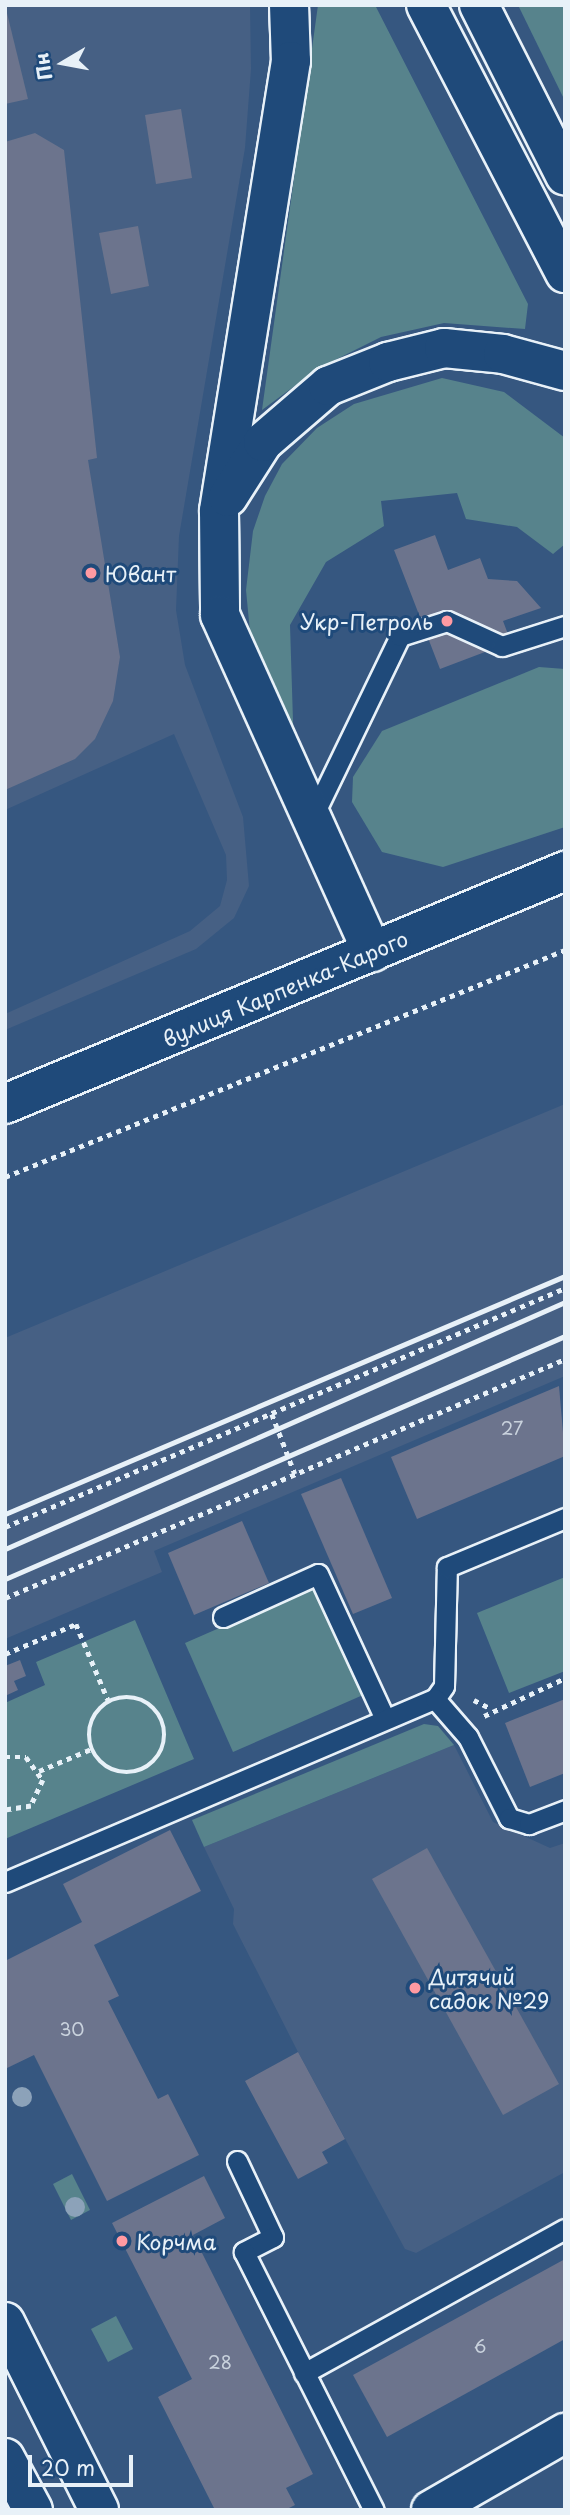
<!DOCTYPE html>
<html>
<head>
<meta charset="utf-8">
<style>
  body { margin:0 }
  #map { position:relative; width:570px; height:2515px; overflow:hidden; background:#365780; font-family:"Playpen Sans",sans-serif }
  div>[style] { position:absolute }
  .built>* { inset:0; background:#466084 }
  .green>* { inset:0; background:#57838c }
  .building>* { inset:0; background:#6c748d }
  .path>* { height:4.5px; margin-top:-2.25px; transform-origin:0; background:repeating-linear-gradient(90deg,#e8f1f8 0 5px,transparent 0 10px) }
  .path>.ring { margin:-2.25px; padding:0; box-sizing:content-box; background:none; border:4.5px solid #e8f1f8; border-radius:50% }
  .roads { filter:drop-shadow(2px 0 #e8f1f8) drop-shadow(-2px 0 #e8f1f8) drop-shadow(0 2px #e8f1f8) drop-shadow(0 -2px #e8f1f8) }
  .lane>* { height:19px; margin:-9.5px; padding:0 9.5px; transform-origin:9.5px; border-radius:9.5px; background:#1f4a7a }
  .street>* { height:38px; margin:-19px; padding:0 19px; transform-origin:19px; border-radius:19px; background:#1f4a7a }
  .secondary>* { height:38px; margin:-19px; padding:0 19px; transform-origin:19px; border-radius:19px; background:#1f4a7a }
  .rail>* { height:5px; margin:-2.5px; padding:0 2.5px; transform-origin:2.5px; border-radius:2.5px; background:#e8f1f8 }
  .trees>* { width:20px; height:20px; margin:-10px; border-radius:50%; background:#8ca2b9 }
  .dots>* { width:19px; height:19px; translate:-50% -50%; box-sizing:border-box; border:4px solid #1f4a7a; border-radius:50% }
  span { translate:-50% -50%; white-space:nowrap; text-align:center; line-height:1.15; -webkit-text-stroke:6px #1f4a7a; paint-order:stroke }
  .number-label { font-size:18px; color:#c9d2dd }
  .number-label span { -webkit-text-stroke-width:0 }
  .poi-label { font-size:21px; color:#e8f1f8 }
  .left { translate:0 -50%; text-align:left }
  .right { translate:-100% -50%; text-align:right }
  .street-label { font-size:21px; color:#e8f1f8 }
  .frame { position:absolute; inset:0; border:7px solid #e8f1f8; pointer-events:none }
  .north { position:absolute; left:28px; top:28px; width:70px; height:70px; -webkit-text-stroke:5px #1f4a7a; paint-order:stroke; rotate:260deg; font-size:19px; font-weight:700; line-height:28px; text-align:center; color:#e8f1f8 }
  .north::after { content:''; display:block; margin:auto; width:24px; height:32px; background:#e8f1f8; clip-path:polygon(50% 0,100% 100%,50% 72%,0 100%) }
  .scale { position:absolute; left:28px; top:2455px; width:105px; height:32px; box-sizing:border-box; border:4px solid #e8f1f8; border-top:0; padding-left:9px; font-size:21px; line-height:24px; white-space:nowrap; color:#e8f1f8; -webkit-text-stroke:5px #1f4a7a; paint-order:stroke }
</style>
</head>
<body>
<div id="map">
  <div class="built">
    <i style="clip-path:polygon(5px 5px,250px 5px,251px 69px,245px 148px,179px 536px,176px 610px,185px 665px,243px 817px,249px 886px,234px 918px,196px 949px,5px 1030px,5px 1014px,190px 931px,220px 906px,227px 880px,226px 855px,174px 734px,5px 810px)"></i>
    <i style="clip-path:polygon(565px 1104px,565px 1376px,154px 1551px,162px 1572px,5px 1639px,5px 1338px)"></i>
    <i style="clip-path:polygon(454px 1745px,493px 1822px,550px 1848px,565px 1843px,565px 2172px,416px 2253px,405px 2249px,298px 2052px,233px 1924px,234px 1909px,204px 1847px)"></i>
  </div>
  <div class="green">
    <i style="clip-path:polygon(318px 5px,375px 5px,528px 304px,525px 329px,444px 323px,381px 337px,319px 368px,262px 410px)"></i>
    <i style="clip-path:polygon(518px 5px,565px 5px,565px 101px)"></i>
    <i style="clip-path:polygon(442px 378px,504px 392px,565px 438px,565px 544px,553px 554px,517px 527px,466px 519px,457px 493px,381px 501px,384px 526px,326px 562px,290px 625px,294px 753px,252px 653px,246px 590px,253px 531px,265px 496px,282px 464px,317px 428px,354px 404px)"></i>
    <i style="clip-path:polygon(539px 667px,565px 669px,565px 827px,443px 867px,382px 852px,352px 802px,353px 777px,382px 731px)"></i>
    <i style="clip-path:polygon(565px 1577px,565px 1671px,509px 1693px,477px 1613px)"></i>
    <i style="clip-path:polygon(316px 1586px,363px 1695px,233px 1752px,185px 1643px)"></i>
    <i style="clip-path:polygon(135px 1620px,194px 1759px,5px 1839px,5px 1703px,45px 1685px,36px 1662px)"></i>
    <i style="clip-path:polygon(424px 1724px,438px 1726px,454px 1745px,204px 1847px,192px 1820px)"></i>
    <i style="clip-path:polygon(72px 2174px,90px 2210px,71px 2220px,53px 2184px)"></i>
    <i style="clip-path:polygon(116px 2316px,133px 2349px,108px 2362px,91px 2329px)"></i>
  </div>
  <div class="building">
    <i style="clip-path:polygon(5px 5px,28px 99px,5px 104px)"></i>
    <i style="clip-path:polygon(181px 109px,192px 178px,156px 184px,145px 115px)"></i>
    <i style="clip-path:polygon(35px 133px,64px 150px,97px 458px,88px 460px,120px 657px,113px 701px,95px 739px,75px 759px,5px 790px,5px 142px)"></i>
    <i style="clip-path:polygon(138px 226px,149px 286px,111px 294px,99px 233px)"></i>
    <i style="clip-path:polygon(435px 535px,448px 570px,480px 558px,488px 579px,517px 581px,541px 608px,503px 621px,511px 642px,440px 669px,394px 550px)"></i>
    <i style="clip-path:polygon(559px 1386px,565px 1456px,417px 1519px,391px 1457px)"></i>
    <i style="clip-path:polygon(341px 1478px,392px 1598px,353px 1614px,301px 1494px)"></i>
    <i style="clip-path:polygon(242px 1521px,269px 1583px,194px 1615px,168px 1553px)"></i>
    <i style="clip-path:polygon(20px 1660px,26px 1676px,14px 1681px,18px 1690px,5px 1696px,5px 1666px)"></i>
    <i style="clip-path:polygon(565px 1699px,565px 1773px,530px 1787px,505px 1723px)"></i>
    <i style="clip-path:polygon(170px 1830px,201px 1891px,94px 1945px,119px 1996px,108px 2001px,158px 2099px,168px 2094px,199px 2155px,107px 2201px,34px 2055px,5px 2069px,5px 1961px,82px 1922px,63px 1884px)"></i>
    <i style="clip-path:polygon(427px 1848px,559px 2084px,503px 2115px,372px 1879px)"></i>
    <i style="clip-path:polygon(298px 2052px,345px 2139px,322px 2152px,328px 2163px,298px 2179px,245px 2081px)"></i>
    <i style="clip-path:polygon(204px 2176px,225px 2218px,193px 2235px,313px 2474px,286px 2488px,295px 2505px,285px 2510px,215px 2510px,158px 2397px,192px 2379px,112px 2223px)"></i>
    <i style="clip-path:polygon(565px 2259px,565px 2339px,387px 2437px,353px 2375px)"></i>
  </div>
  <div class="path">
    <i style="left:5px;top:1177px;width:604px;rotate:-22.07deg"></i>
    <i style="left:272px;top:1414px;width:64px;rotate:69deg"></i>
    <i style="left:5px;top:1527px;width:609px;rotate:-23.11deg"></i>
    <i style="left:5px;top:1598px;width:609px;rotate:-23.11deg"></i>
    <i style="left:5px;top:1654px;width:77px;rotate:-22.9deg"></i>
    <i style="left:76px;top:1624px;width:85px;rotate:67.1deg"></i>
    <i class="ring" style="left:89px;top:1697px;width:71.5px;height:71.5px"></i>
    <i style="left:474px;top:1700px;width:18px;rotate:27deg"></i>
    <i style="left:484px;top:1716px;width:89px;rotate:-25.1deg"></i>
    <i style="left:5px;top:1757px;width:21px"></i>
    <i style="left:26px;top:1757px;width:29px;rotate:54deg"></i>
    <i style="left:43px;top:1780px;width:29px;rotate:115deg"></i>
    <i style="left:31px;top:1806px;width:26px;rotate:171deg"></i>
    <i style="left:39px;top:1771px;width:56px;rotate:-22.9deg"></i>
  </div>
  <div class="roads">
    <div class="lane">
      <i style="left:311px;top:820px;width:204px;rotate:-64.2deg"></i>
      <i style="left:400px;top:636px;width:49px;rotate:-17.7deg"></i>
      <i style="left:447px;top:621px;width:60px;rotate:24.4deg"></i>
      <i style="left:502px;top:646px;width:66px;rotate:-17.6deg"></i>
      <i style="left:223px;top:1617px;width:104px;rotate:-24.4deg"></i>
      <i style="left:318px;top:1574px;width:160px;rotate:65.2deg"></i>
      <i style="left:435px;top:1699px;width:16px;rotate:-55deg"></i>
      <i style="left:444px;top:1686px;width:119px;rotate:-88.6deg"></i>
      <i style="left:447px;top:1567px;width:128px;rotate:-22.6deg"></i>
      <i style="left:5px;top:1882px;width:467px;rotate:-23.1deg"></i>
      <i style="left:435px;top:1699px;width:50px;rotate:49deg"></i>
      <i style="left:468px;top:1737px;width:91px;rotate:63.2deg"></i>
      <i style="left:509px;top:1818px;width:21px;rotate:17deg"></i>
      <i style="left:529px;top:1824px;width:39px;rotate:-21deg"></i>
      <i style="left:237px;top:2161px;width:84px;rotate:64.7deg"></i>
      <i style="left:273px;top:2237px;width:33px;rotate:153deg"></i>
      <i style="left:244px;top:2252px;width:289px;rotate:63.3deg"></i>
      <i style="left:304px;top:2373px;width:298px;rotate:-28.9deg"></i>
    </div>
    <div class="street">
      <i style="left:431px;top:2510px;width:155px;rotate:-29.9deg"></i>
    </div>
    <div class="secondary">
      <i style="left:289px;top:5px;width:56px;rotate:88deg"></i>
      <i style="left:291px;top:61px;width:456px;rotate:99.1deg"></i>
      <i style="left:219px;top:511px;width:104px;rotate:89.4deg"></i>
      <i style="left:220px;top:615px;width:370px;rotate:65.7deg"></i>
      <i style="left:426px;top:5px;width:302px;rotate:62.6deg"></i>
      <i style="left:479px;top:5px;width:191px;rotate:63.2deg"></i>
      <i style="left:228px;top:497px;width:65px;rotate:-57.5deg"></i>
      <i style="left:263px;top:442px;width:86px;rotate:-40.7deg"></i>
      <i style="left:328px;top:386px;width:65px;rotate:-21.8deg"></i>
      <i style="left:388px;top:362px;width:58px;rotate:-14deg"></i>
      <i style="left:444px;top:348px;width:59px;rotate:5.8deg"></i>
      <i style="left:503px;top:354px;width:64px;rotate:15.3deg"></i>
      <i style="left:5px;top:1104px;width:607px;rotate:-22.59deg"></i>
      <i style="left:5px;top:2322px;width:210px;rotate:63.4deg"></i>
      <i style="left:5px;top:2458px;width:59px;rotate:61.7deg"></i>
    </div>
  </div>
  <div class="rail">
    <i style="left:5px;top:1514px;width:608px;rotate:-23.03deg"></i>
    <i style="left:5px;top:1549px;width:612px;rotate:-23.8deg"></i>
    <i style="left:5px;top:1579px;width:610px;rotate:-23.46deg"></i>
  </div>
  <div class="trees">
    <i style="left:22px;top:2097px"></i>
    <i style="left:75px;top:2207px"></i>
  </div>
  <div class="dots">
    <i style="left:91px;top:573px;background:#ff9aa2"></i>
    <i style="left:447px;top:621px;background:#ff9aa2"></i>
    <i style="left:415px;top:1988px;background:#ff9aa2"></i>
    <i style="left:122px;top:2241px;background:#ff9aa2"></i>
  </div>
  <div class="number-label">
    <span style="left:512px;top:1428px">27</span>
    <span style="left:72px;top:2029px">30</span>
    <span style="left:480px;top:2346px">6</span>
    <span style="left:220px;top:2362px">28</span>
  </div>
  <div class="poi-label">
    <span class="left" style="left:105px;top:573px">Ювант</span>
    <span class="right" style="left:433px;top:621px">Укр-Петроль</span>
    <span class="left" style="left:429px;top:1988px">Дитячий<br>садок №29</span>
    <span class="left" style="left:136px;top:2241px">Корчма</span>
  </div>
  <div class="street-label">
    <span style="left:285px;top:988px;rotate:-23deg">вулиця Карпенка-Карого</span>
  </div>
  <div class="frame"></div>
  <div class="north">Пн</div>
  <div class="scale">20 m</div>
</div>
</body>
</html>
